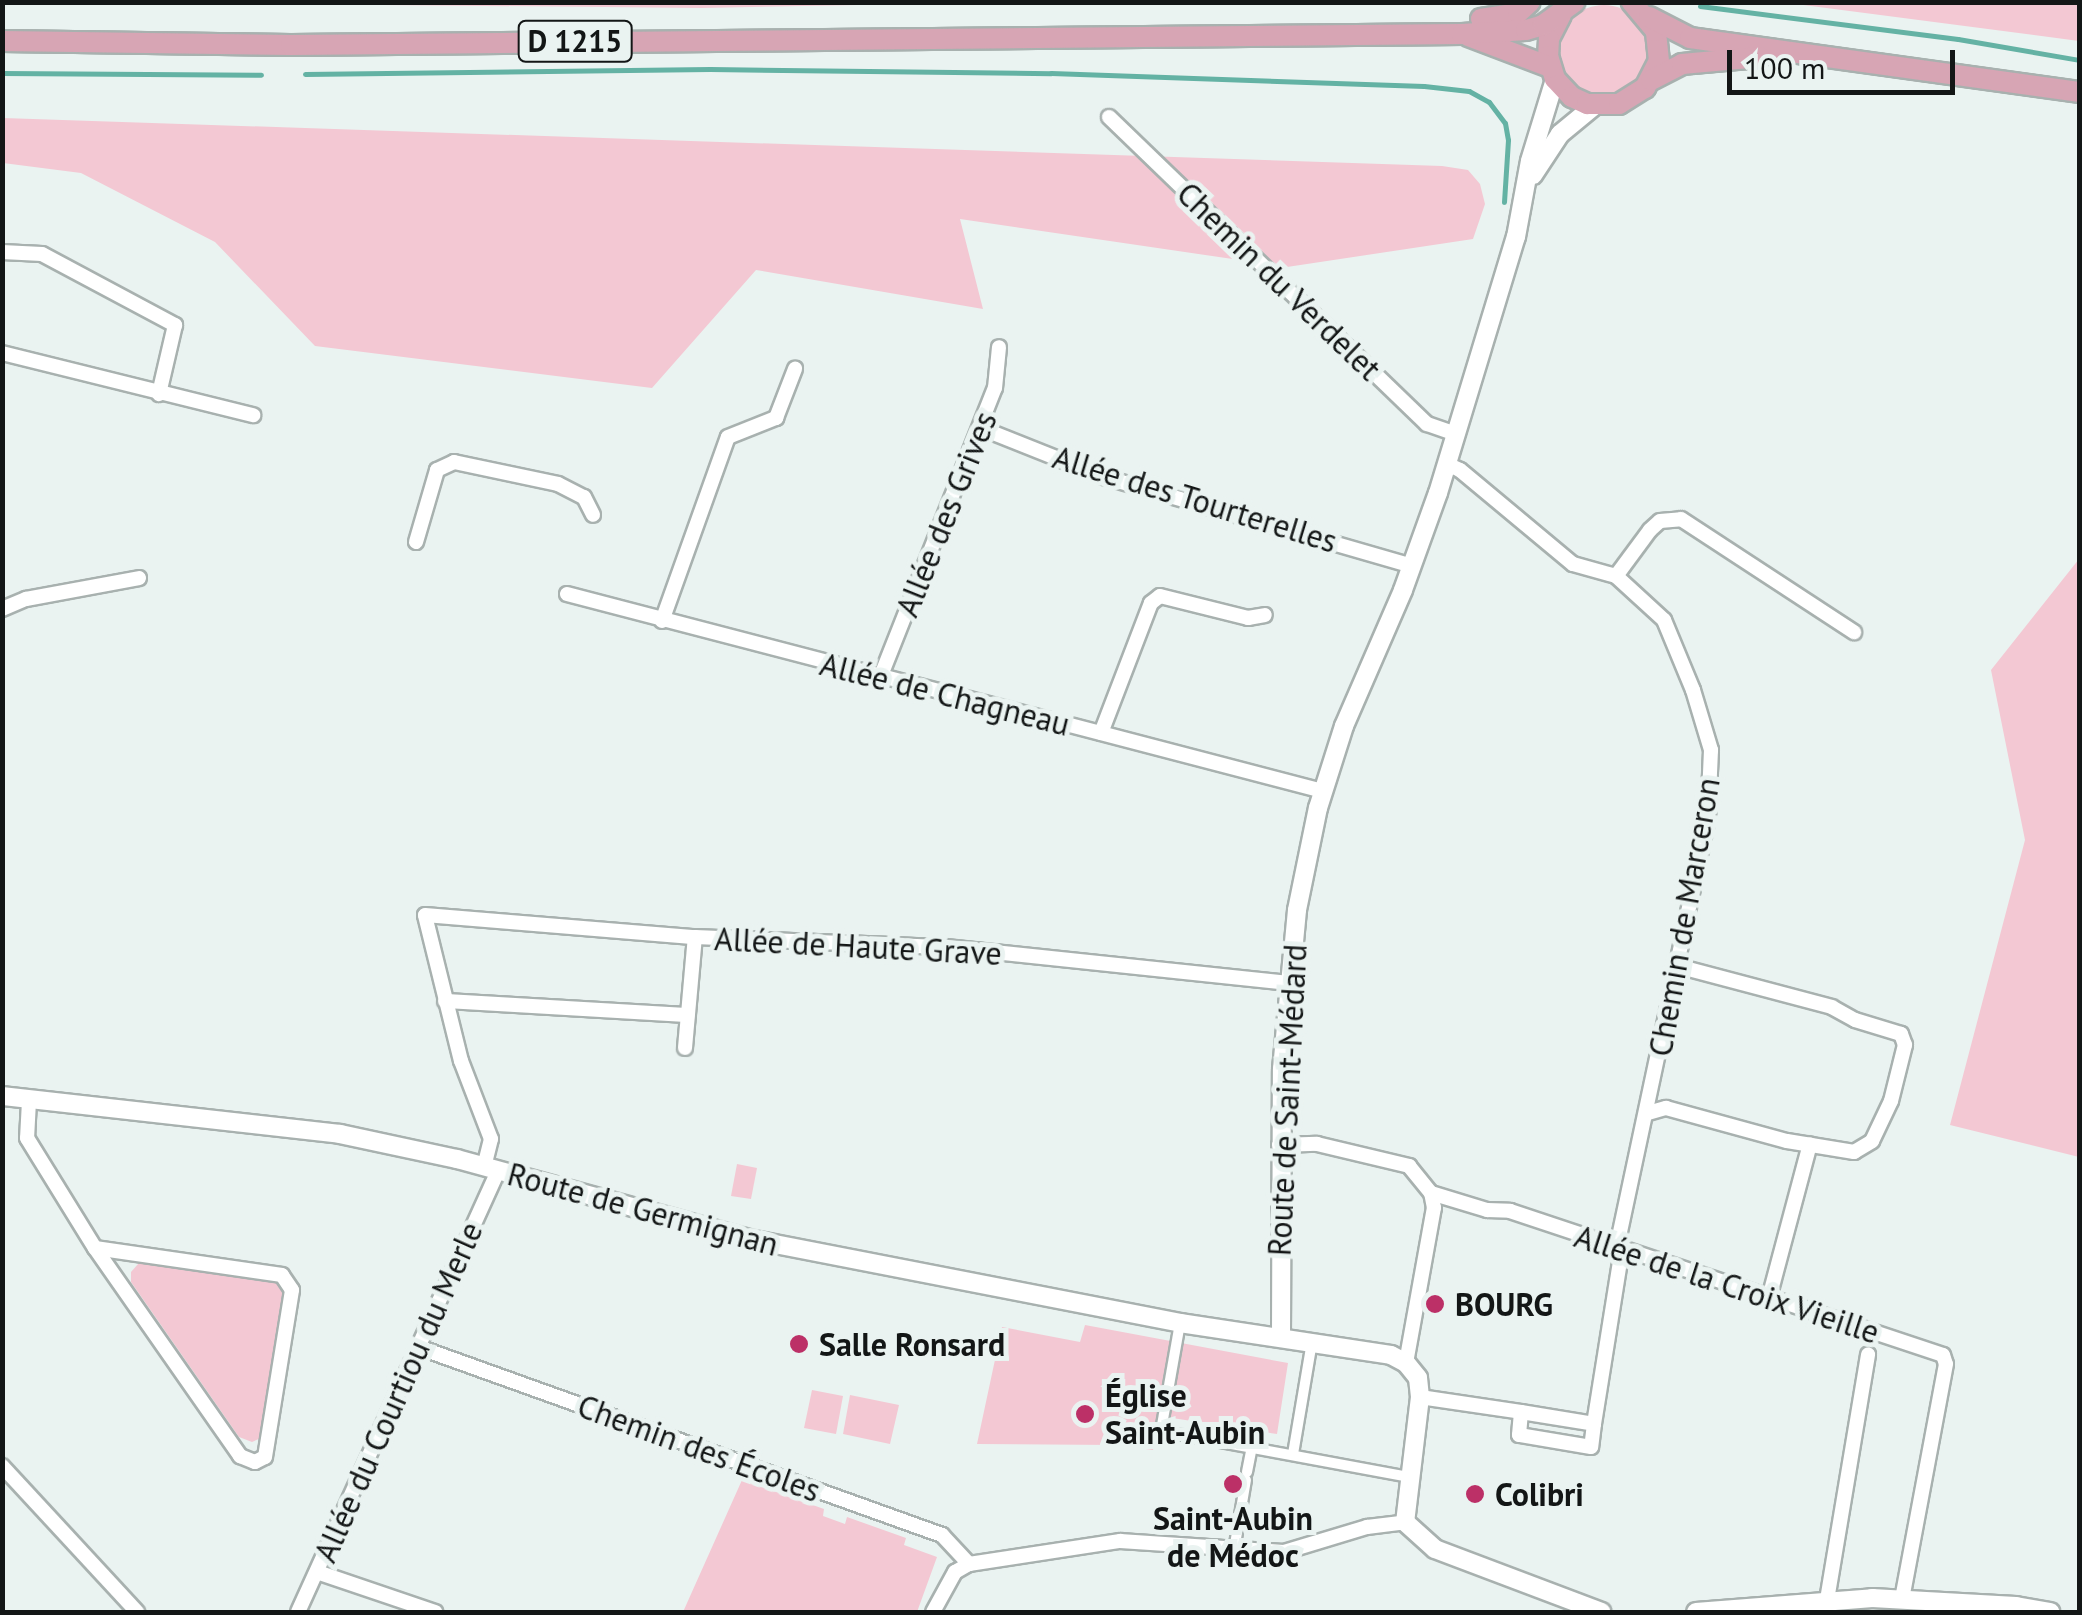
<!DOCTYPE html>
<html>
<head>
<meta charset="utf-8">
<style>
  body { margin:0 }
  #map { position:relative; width:2082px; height:1615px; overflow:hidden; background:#eaf3f1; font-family:"PT Sans",sans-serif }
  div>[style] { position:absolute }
  .green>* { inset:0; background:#f3c8d3 }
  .round { border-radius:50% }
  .stream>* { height:5px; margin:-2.5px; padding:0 2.5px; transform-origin:2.5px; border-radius:2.5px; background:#64b2a4 }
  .roads { filter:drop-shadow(2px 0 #a8b1af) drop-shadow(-2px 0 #a8b1af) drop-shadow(0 2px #a8b1af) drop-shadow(0 -2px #a8b1af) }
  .pedestrian>* { height:10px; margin:-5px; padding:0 5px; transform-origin:5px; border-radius:5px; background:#fff }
  .minor>* { height:14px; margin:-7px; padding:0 7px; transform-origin:7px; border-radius:7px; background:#fff }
  .tertiary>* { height:18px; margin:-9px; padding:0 9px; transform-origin:9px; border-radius:9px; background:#fff }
  .primary>* { height:20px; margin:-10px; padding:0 10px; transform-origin:10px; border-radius:10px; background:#d7a5b4 }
  .dots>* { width:28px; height:28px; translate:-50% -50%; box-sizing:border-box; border:5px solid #eaf3f1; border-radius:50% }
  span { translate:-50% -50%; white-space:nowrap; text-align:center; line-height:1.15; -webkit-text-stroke:10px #eaf3f1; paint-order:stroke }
  .shield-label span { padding:2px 8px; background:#eaf3f1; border:2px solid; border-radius:8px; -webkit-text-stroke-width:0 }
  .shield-label { font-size:30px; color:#131616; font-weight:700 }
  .street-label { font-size:32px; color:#131616 }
  .poi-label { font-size:32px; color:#131616; font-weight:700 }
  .left { translate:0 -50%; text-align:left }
  .frame { position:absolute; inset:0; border:5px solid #131616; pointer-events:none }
  .scale { position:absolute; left:1727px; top:50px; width:228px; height:45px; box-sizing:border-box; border:5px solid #131616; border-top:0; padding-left:12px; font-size:30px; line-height:35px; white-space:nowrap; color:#131616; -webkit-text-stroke:8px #eaf3f1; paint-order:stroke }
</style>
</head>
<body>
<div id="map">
  <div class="green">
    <i style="clip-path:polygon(190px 3px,968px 3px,701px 8px)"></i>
    <i style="clip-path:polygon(1788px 3px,2079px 3px,2079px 41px)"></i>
    <i class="round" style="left:1558px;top:5px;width:92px;height:92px"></i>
    <i style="clip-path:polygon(3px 118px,1442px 166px,1468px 170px,1480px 184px,1485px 204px,1473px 239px,1287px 267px,960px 219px,983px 309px,756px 270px,652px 388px,315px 346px,215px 242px,81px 173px,3px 163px)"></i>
    <i style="clip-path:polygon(2079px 559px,2079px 1157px,1950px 1125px,2025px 840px,1991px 670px)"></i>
    <i style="clip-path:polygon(737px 1164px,757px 1168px,751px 1199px,731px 1196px)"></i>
    <i style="clip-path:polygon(139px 1263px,272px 1280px,281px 1286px,285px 1296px,261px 1438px,252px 1442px,239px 1437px,131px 1282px,131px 1272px)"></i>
    <i style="clip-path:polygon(1085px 1325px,1288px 1363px,1277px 1434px,1159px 1416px,1153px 1450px,1115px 1445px,977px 1444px,1002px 1327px,1080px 1342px)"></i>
    <i style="clip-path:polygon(812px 1390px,843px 1396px,836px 1434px,804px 1428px)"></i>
    <i style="clip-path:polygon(850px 1395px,899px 1405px,890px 1444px,843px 1434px)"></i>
    <i style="clip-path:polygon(742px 1480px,824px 1509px,823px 1516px,845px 1524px,847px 1517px,906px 1538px,904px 1545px,937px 1557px,917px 1612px,683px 1612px)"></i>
  </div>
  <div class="stream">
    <i style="left:1700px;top:6px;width:260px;rotate:7.3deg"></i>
    <i style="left:1958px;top:39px;width:124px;rotate:9.8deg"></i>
    <i style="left:2px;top:73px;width:259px;rotate:0.4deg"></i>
    <i style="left:305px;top:74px;width:405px;rotate:-0.7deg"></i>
    <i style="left:710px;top:69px;width:341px;rotate:0.7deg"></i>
    <i style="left:1051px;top:73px;width:373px;rotate:2deg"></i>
    <i style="left:1424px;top:86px;width:45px;rotate:6.3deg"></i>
    <i style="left:1469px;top:91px;width:23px;rotate:29deg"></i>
    <i style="left:1489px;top:102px;width:26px;rotate:53deg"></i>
    <i style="left:1505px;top:123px;width:17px;rotate:80deg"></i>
    <i style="left:1508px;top:140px;width:62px;rotate:93.7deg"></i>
  </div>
  <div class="roads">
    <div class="pedestrian">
      <i style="left:1180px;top:1323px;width:110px;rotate:100deg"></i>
      <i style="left:1161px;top:1431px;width:252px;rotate:10.5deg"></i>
      <i style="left:1293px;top:1454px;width:114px;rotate:-80.4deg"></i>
      <i style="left:1247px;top:1472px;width:25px;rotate:-79deg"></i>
      <i style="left:1234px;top:1550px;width:71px;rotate:-80.3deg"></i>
    </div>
    <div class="minor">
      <i style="left:1109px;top:117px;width:442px;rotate:44deg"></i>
      <i style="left:1427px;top:424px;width:31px;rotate:19deg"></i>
      <i style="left:2px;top:252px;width:40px;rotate:2.9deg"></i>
      <i style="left:42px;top:254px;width:151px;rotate:28.1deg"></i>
      <i style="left:175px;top:325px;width:71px;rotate:103.1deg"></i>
      <i style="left:2px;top:353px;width:259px;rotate:13.9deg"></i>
      <i style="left:981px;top:428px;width:132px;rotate:21.7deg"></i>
      <i style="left:1104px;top:477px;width:321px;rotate:16.1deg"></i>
      <i style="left:1447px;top:464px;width:14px;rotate:25deg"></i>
      <i style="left:1460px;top:470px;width:147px;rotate:39.8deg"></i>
      <i style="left:1573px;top:564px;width:45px;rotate:15.6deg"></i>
      <i style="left:1616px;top:576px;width:65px;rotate:42.5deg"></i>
      <i style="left:1664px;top:620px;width:76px;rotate:67.5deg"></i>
      <i style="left:1693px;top:690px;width:63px;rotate:73.3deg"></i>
      <i style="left:1711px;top:750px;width:68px;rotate:92.5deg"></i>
      <i style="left:1708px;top:818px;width:428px;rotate:102deg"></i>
      <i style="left:1619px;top:1237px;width:12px;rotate:76deg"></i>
      <i style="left:1622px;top:1249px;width:177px;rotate:99.1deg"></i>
      <i style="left:1594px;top:1424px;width:23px;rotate:97deg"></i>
      <i style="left:1591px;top:1447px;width:73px;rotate:-170.5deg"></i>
      <i style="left:1519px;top:1435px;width:23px;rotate:-85deg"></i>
      <i style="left:1521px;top:1412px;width:74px;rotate:9.3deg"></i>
      <i style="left:416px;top:542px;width:75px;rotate:-73.7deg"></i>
      <i style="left:437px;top:470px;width:19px;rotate:-25deg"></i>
      <i style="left:454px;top:462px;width:106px;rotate:11.9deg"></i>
      <i style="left:558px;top:484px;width:29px;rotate:27deg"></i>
      <i style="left:584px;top:497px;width:20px;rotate:63deg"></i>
      <i style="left:1616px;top:576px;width:57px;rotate:-53.5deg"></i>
      <i style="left:1650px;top:530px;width:13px;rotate:-42deg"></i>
      <i style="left:1660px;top:521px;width:21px;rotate:-5deg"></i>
      <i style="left:1681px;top:519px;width:207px;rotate:33.2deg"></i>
      <i style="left:567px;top:594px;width:781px;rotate:14.61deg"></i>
      <i style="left:2px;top:609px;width:26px;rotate:-23deg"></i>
      <i style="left:26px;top:599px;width:115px;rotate:-10.5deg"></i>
      <i style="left:662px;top:621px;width:195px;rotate:-70.3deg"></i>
      <i style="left:728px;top:437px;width:52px;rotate:-21.6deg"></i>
      <i style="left:776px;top:418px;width:53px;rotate:-68.8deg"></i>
      <i style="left:880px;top:678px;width:312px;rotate:-68.4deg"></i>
      <i style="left:995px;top:388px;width:41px;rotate:-84.4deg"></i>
      <i style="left:1101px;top:733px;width:139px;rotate:-69deg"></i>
      <i style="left:1151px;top:603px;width:11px;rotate:-38deg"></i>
      <i style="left:1160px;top:596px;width:91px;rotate:14deg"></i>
      <i style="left:1248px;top:618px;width:17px;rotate:-10deg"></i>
      <i style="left:445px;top:1001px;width:243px;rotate:3.3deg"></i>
      <i style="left:685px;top:1048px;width:111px;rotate:-84.9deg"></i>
      <i style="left:29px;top:1101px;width:37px;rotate:93deg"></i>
      <i style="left:27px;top:1138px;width:129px;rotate:58.3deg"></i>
      <i style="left:95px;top:1248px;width:254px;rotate:55.1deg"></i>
      <i style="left:240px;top:1456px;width:16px;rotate:22deg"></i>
      <i style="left:255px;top:1462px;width:11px;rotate:-27deg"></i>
      <i style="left:265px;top:1457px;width:169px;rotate:-80.8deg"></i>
      <i style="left:292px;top:1290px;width:18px;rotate:-124deg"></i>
      <i style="left:282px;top:1275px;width:189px;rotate:-171.8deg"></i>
      <i style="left:1648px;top:1113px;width:19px;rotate:-16deg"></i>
      <i style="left:1666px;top:1108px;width:125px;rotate:15.3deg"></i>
      <i style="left:1787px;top:1141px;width:68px;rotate:9.3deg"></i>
      <i style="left:1854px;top:1152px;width:21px;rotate:-31deg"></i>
      <i style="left:1872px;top:1141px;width:44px;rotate:-64.6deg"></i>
      <i style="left:1891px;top:1101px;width:58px;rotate:-76deg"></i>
      <i style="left:1905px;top:1045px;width:12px;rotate:-110deg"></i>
      <i style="left:1901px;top:1034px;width:48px;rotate:-163.1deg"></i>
      <i style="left:1855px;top:1020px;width:26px;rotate:-151deg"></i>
      <i style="left:1832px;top:1007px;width:160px;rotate:-165.2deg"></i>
      <i style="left:1279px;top:1145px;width:38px;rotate:-2deg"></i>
      <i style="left:1317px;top:1144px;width:95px;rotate:13.4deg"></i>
      <i style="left:1409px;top:1166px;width:35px;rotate:51deg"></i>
      <i style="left:1431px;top:1193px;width:59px;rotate:16.9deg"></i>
      <i style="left:1487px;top:1210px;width:23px;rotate:2deg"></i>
      <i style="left:1510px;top:1211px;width:456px;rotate:18.4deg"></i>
      <i style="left:1943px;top:1355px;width:9px;rotate:72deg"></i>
      <i style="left:1946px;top:1364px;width:240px;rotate:100.6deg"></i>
      <i style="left:484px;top:1167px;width:29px;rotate:-76deg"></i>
      <i style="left:491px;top:1139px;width:84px;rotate:-111deg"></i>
      <i style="left:461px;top:1061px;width:150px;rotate:-103.9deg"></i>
      <i style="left:425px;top:915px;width:271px;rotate:4.7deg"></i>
      <i style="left:695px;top:937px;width:251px;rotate:2.3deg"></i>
      <i style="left:946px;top:947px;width:345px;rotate:6deg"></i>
      <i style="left:1769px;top:1298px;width:159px;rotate:-75.1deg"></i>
      <i style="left:418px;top:1347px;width:557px;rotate:19.74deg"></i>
      <i style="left:942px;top:1535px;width:40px;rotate:47deg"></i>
      <i style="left:1406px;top:1363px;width:158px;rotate:-79.8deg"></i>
      <i style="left:1434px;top:1208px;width:15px;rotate:-101deg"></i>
      <i style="left:1420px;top:1397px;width:102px;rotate:8.4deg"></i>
      <i style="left:2px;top:1466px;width:199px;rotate:47.2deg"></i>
      <i style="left:317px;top:1572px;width:125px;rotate:18.7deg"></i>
      <i style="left:1827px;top:1600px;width:249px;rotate:-80.5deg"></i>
      <i style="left:298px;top:1612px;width:484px;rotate:-65.6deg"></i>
      <i style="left:933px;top:1612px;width:46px;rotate:-61.2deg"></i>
      <i style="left:955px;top:1572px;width:16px;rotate:-30deg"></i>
      <i style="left:969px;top:1564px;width:153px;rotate:-8.7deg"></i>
      <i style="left:1120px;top:1541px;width:164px;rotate:3.8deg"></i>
      <i style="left:1284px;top:1552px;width:87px;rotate:-16.8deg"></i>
      <i style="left:1367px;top:1527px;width:38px;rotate:-7deg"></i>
    </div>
    <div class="tertiary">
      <i style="left:1533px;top:175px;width:49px;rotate:-56.6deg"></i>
      <i style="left:1560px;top:134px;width:44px;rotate:-39.5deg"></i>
      <i style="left:2px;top:1096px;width:340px;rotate:6.4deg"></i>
      <i style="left:340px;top:1134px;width:120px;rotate:12.1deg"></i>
      <i style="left:457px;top:1159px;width:303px;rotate:15.3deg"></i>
      <i style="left:749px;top:1239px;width:439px;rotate:11deg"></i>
      <i style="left:1180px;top:1323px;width:213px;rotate:8.6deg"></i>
      <i style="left:1391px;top:1355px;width:17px;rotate:28deg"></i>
      <i style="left:1406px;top:1363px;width:19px;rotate:51deg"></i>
      <i style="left:1418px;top:1378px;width:19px;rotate:84deg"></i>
      <i style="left:1420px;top:1397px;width:126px;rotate:96.8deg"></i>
      <i style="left:1405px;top:1522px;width:40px;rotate:42deg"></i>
      <i style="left:1435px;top:1549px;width:178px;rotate:20.7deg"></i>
      <i style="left:1281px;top:1336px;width:267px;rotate:-89.8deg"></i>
      <i style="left:1282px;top:1069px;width:160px;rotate:-84.6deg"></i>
      <i style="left:1297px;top:910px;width:104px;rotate:-78.4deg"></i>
      <i style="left:1318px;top:808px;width:86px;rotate:-72.4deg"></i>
      <i style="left:1344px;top:726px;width:148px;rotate:-66.5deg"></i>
      <i style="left:1403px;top:590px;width:103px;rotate:-70.2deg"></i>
      <i style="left:1438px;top:493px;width:268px;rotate:-73.1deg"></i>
      <i style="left:1516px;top:237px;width:77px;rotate:-79.6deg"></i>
      <i style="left:1530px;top:161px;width:86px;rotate:-73deg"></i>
      <i style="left:1696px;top:1612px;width:177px;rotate:-4.5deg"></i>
      <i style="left:1872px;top:1598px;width:144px;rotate:3.2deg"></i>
      <i style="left:2016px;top:1606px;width:35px;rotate:10deg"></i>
    </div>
    <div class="primary">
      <i style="left:1561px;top:15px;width:27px;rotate:117deg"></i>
      <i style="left:1549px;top:39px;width:17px;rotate:93deg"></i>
      <i style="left:1548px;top:56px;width:24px;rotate:73deg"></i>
      <i style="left:1555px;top:79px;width:25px;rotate:47deg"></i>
      <i style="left:1572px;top:97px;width:17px;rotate:25deg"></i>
      <i style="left:1587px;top:104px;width:32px"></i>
      <i style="left:1619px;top:104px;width:31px;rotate:-32deg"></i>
      <i style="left:1645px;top:88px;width:30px;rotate:-63deg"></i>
      <i style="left:1659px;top:61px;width:30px;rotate:-96deg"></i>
      <i style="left:1656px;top:31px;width:38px;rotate:-130deg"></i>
      <i style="left:1649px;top:17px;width:46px;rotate:27.1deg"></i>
      <i style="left:1690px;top:38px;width:394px;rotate:7.9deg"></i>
      <i style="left:1481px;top:19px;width:37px;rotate:-9deg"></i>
      <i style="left:1518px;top:13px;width:16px;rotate:-43deg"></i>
      <i style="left:1468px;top:36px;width:88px;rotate:20.7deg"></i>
      <i style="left:2px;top:41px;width:289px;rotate:0.8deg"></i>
      <i style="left:291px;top:45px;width:1171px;rotate:-0.54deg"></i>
      <i style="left:1462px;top:34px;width:64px;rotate:-3.6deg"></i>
      <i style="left:1526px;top:30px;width:18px;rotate:-16deg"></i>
      <i style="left:1543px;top:25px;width:39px;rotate:-36deg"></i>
      <i style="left:1651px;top:80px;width:35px;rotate:-27deg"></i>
      <i style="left:1682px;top:64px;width:78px;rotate:-5.1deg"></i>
    </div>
  </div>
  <div class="dots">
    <i style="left:1435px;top:1304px;background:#bc3067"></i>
    <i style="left:799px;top:1344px;background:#bc3067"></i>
    <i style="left:1085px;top:1414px;background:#bc3067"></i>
    <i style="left:1233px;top:1484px;background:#bc3067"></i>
    <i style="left:1475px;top:1494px;background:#bc3067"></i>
  </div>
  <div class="shield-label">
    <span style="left:575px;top:41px">D 1215</span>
  </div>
  <div class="street-label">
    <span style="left:1279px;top:281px;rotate:44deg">Chemin du Verdelet</span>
    <span style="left:1195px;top:499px;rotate:17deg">Allée des Tourterelles</span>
    <span style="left:946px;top:514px;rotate:-68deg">Allée des Grives</span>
    <span style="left:945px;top:694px;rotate:14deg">Allée de Chagneau</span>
    <span style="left:1684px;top:917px;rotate:-80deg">Chemin de Marceron</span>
    <span style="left:858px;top:946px;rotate:3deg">Allée de Haute Grave</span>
    <span style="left:1287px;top:1100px;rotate:-87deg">Route de Saint-Médard</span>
    <span style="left:643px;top:1209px;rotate:15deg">Route de Germignan</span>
    <span style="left:1727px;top:1284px;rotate:18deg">Allée de la Croix Vieille</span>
    <span style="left:398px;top:1392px;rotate:-66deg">Allée du Courtiou du Merle</span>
    <span style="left:699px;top:1448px;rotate:20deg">Chemin des Écoles</span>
  </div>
  <div class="poi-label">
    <span class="left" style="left:1455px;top:1304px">BOURG</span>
    <span class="left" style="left:819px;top:1344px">Salle Ronsard</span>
    <span class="left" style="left:1105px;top:1414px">Église<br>Saint-Aubin</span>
    <span class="left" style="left:1495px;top:1494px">Colibri</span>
    <span style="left:1233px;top:1537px">Saint-Aubin<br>de Médoc</span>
  </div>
  <div class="frame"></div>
  <div class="scale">100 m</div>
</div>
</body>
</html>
